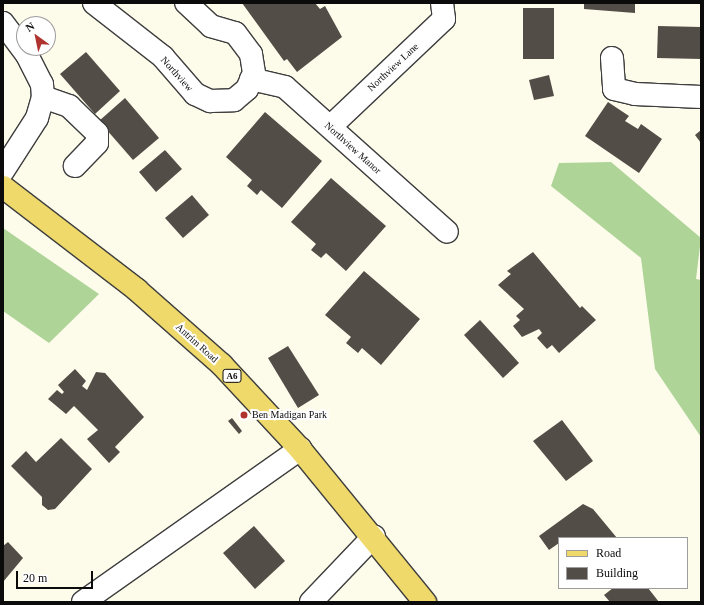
<!DOCTYPE html>
<html>
<head>
<meta charset="utf-8">
<style>
  body { margin:0 }
  #map { position:relative; width:704px; height:605px; overflow:hidden; background:#fdfbea; font-family:Georgia,serif }
  div>[style] { position:absolute }
  .forest>* { inset:0; background:#aed498 }
  .building>* { inset:0; background:#534d48 }
  .roads { filter:drop-shadow(1px 0 #3e3e3e) drop-shadow(-1px 0 #3e3e3e) drop-shadow(0 1px #3e3e3e) drop-shadow(0 -1px #3e3e3e) }
  .minor>* { height:22px; margin:-11px; padding:0 11px; transform-origin:11px; border-radius:11px; background:#fff }
  .major>* { height:22px; margin:-11px; padding:0 11px; transform-origin:11px; border-radius:11px; background:#eed96a }
  .dots>* { width:11px; height:11px; translate:-50% -50%; box-sizing:border-box; border:2px solid #fff; border-radius:50% }
  span { translate:-50% -50%; white-space:nowrap; text-align:center; line-height:1.15; -webkit-text-stroke:4px #fff; paint-order:stroke }
  .shield-label span { padding:1px 3px; background:#fff; border:1px solid; border-radius:3px; -webkit-text-stroke-width:0 }
  .shield-label { font-size:9px; color:#0b0b0b; font-weight:700 }
  .street-label { font-size:10px; color:#0b0b0b }
  .poi-label { font-size:10px; color:#0b0b0b }
  .left { translate:0 -50%; text-align:left }
  .frame { position:absolute; inset:0; border:4px solid #0b0b0b; pointer-events:none }
  .legend { position:absolute; left:558px; top:537px; width:130px; height:52px; box-sizing:border-box; background:#fff; border:1px solid #9d9d9d; margin:0; padding:5px 7px; list-style:none; font-size:12px; color:#0b0b0b }
  .legend li { display:flex; align-items:center; gap:8px; height:20px }
  .legend b { width:20px; border:1px solid #9d9d9d }
  .north { position:absolute; left:16px; top:16px; width:40px; height:40px; box-sizing:border-box; background:#fff; border:1px solid #9d9d9d; border-radius:50%; rotate:327deg; font-size:11px; font-weight:700; line-height:16px; text-align:center; color:#0b0b0b }
  .north::after { content:''; display:block; margin:auto; width:14px; height:18px; background:#af332f; clip-path:polygon(50% 0,100% 100%,50% 72%,0 100%) }
  .scale { position:absolute; left:16px; top:571px; width:77px; height:18px; box-sizing:border-box; border:2px solid #0b0b0b; border-top:0; padding-left:5px; font-size:12px; line-height:14px; white-space:nowrap; color:#0b0b0b; -webkit-text-stroke:3px #fff; paint-order:stroke }
</style>
</head>
<body>
<div id="map">
  <div class="forest">
    <i style="clip-path:polygon(611px 162px,701px 238px,696px 279px,701px 280px,701px 437px,655px 369px,641px 258px,551px 186px,559px 163px)"></i>
    <i style="clip-path:polygon(3px 228px,99px 294px,49px 343px,3px 311px)"></i>
  </div>
  <div class="building">
    <i style="clip-path:polygon(242px 3px,315px 3px,320px 9px,325px 6px,342px 37px,297px 72px,287px 59px,284px 61px)"></i>
    <i style="clip-path:polygon(584px 3px,635px 3px,635px 13px,584px 9px)"></i>
    <i style="clip-path:polygon(523px 8px,554px 8px,554px 59px,523px 59px)"></i>
    <i style="clip-path:polygon(658px 26px,701px 27px,701px 59px,657px 58px)"></i>
    <i style="clip-path:polygon(86px 52px,120px 91px,95px 114px,60px 74px)"></i>
    <i style="clip-path:polygon(549px 75px,554px 96px,534px 100px,529px 80px)"></i>
    <i style="clip-path:polygon(125px 98px,159px 138px,133px 160px,99px 121px)"></i>
    <i style="clip-path:polygon(608px 102px,629px 116px,625px 121px,638px 129px,641px 124px,662px 139px,639px 173px,585px 136px)"></i>
    <i style="clip-path:polygon(265px 112px,322px 161px,282px 208px,261px 190px,257px 195px,247px 186px,252px 180px,226px 157px)"></i>
    <i style="clip-path:polygon(701px 130px,701px 143px,695px 135px)"></i>
    <i style="clip-path:polygon(165px 150px,182px 169px,156px 192px,139px 172px)"></i>
    <i style="clip-path:polygon(331px 178px,386px 226px,346px 271px,326px 253px,321px 258px,311px 250px,316px 244px,291px 222px)"></i>
    <i style="clip-path:polygon(192px 195px,209px 215px,183px 238px,165px 218px)"></i>
    <i style="clip-path:polygon(533px 252px,580px 308px,582px 306px,596px 320px,559px 353px,552px 345px,547px 349px,537px 338px,542px 333px,539px 329px,522px 337px,513px 326px,520px 320px,516px 316px,524px 309px,498px 285px,511px 274px,507px 271px)"></i>
    <i style="clip-path:polygon(364px 271px,420px 319px,381px 365px,362px 348px,358px 353px,346px 343px,351px 337px,325px 315px)"></i>
    <i style="clip-path:polygon(480px 320px,519px 363px,503px 378px,464px 335px)"></i>
    <i style="clip-path:polygon(288px 346px,319px 395px,298px 408px,268px 358px)"></i>
    <i style="clip-path:polygon(75px 369px,86px 381px,82px 386px,87px 390px,96px 372px,105px 373px,144px 417px,115px 447px,120px 452px,109px 463px,87px 439px,98px 430px,74px 406px,66px 414px,48px 399px,57px 390px,62px 394px,64px 392px,58px 385px)"></i>
    <i style="clip-path:polygon(232px 418px,242px 431px,239px 434px,228px 421px)"></i>
    <i style="clip-path:polygon(562px 420px,593px 461px,566px 481px,533px 441px)"></i>
    <i style="clip-path:polygon(61px 438px,92px 469px,55px 509px,48px 510px,42px 505px,42px 497px,11px 466px,26px 451px,36px 462px)"></i>
    <i style="clip-path:polygon(583px 504px,593px 509px,617px 538px,559px 538px,559px 543px,549px 550px,539px 536px)"></i>
    <i style="clip-path:polygon(254px 526px,285px 561px,255px 589px,223px 553px)"></i>
    <i style="clip-path:polygon(8px 542px,23px 558px,3px 582px,3px 546px)"></i>
    <i style="clip-path:polygon(613px 588px,648px 588px,659px 602px,610px 602px,604px 595px)"></i>
  </div>
  <div class="roads">
    <div class="minor">
      <i style="left:94px;top:3px;width:88px;rotate:38deg"></i>
      <i style="left:163px;top:57px;width:49px;rotate:49.1deg"></i>
      <i style="left:195px;top:94px;width:17px;rotate:25deg"></i>
      <i style="left:210px;top:101px;width:24px;rotate:-2deg"></i>
      <i style="left:234px;top:100px;width:17px;rotate:-40deg"></i>
      <i style="left:247px;top:89px;width:17px;rotate:-66deg"></i>
      <i style="left:254px;top:73px;width:19px;rotate:-99deg"></i>
      <i style="left:251px;top:54px;width:26px;rotate:-127deg"></i>
      <i style="left:235px;top:33px;width:25px;rotate:-164deg"></i>
      <i style="left:211px;top:26px;width:34px;rotate:-137deg"></i>
      <i style="left:3px;top:23px;width:38px;rotate:53deg"></i>
      <i style="left:26px;top:53px;width:35px;rotate:63deg"></i>
      <i style="left:42px;top:84px;width:13px;rotate:86deg"></i>
      <i style="left:43px;top:97px;width:22px;rotate:106deg"></i>
      <i style="left:37px;top:118px;width:63px;rotate:122.7deg"></i>
      <i style="left:612px;top:58px;width:31px;rotate:86deg"></i>
      <i style="left:614px;top:89px;width:22px;rotate:13deg"></i>
      <i style="left:635px;top:94px;width:66px;rotate:2.6deg"></i>
      <i style="left:251px;top:79px;width:35px;rotate:13deg"></i>
      <i style="left:285px;top:87px;width:217px;rotate:41.8deg"></i>
      <i style="left:43px;top:97px;width:28px;rotate:19deg"></i>
      <i style="left:69px;top:106px;width:39px;rotate:44deg"></i>
      <i style="left:97px;top:133px;width:10px;rotate:90deg"></i>
      <i style="left:97px;top:143px;width:32px;rotate:134deg"></i>
      <i style="left:330px;top:127px;width:157px;rotate:-43.5deg"></i>
      <i style="left:444px;top:19px;width:16px;rotate:-97deg"></i>
      <i style="left:83px;top:602px;width:266px;rotate:-35.2deg"></i>
      <i style="left:311px;top:602px;width:91px;rotate:-46.3deg"></i>
    </div>
    <div class="major">
      <i style="left:3px;top:187px;width:169px;rotate:37.5deg"></i>
      <i style="left:137px;top:290px;width:113px;rotate:41.4deg"></i>
      <i style="left:222px;top:365px;width:115px;rotate:47.1deg"></i>
      <i style="left:300px;top:449px;width:198px;rotate:50.8deg"></i>
    </div>
  </div>
  <div class="dots">
    <i style="left:244px;top:415px;background:#af332f"></i>
  </div>
  <div class="shield-label">
    <span style="left:232px;top:376px">A6</span>
  </div>
  <div class="street-label">
    <span style="left:393px;top:67px;rotate:-43deg">Northview Lane</span>
    <span style="left:177px;top:74px;rotate:48deg">Northview</span>
    <span style="left:353px;top:148px;rotate:42deg">Northview Manor</span>
    <span style="left:197px;top:343px;rotate:42deg">Antrim Road</span>
  </div>
  <div class="poi-label">
    <span class="left" style="left:252px;top:415px">Ben Madigan Park</span>
  </div>
  <div class="frame"></div>
  <ul class="legend">
  <li><b style="height:5px;background:#eed96a"></b>Road</li>
  <li><b style="height:11px;background:#534d48"></b>Building</li>
  </ul>
  <div class="north">N</div>
  <div class="scale">20 m</div>
</div>
</body>
</html>
